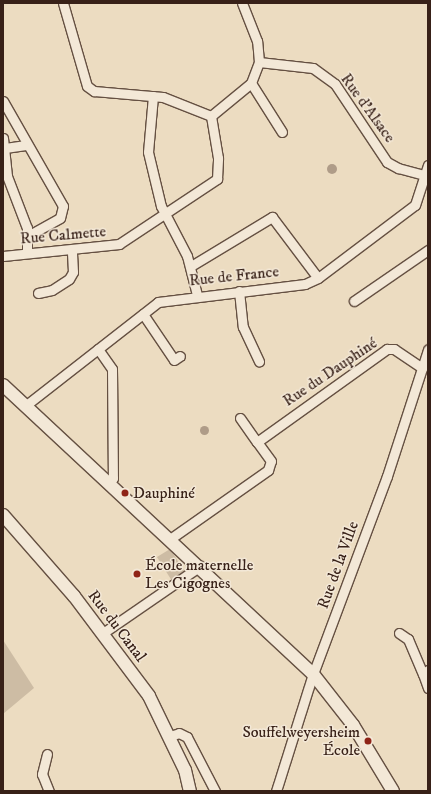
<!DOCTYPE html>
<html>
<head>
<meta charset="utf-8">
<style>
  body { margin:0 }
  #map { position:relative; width:431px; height:794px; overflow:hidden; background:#ecdcc1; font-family:"IM FELL DW Pica",serif }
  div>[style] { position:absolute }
  .green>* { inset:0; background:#cdbca4 }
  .water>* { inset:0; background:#af9c88 }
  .round { border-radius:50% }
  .roads { filter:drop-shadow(1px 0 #655042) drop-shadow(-1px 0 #655042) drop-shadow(0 1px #655042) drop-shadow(0 -1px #655042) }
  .street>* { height:9px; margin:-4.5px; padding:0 4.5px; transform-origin:4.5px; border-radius:4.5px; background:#f3e8d7 }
  .secondary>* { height:12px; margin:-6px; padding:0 6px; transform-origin:6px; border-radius:6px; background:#f3e8d7 }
  .dots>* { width:11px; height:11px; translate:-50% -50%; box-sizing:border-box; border:2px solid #f3e8d7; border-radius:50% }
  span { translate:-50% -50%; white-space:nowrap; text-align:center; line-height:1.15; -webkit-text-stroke:3px #f3e8d7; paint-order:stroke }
  .street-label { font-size:16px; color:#382118 }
  .poi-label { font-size:16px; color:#382118 }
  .left { translate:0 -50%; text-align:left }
  .right { translate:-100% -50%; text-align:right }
  .frame { position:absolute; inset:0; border:4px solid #382118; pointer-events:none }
</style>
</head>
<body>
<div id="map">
  <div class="green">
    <i style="clip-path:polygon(170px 549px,185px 572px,172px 581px,157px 557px)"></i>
    <i style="clip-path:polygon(3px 640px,34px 688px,3px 714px)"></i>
  </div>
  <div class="water">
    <i class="round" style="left:327px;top:164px;width:10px;height:10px"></i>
    <i class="round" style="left:199.5px;top:425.5px;width:9px;height:9px"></i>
  </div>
  <div class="roads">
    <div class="street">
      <i style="left:63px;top:3px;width:86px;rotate:73.9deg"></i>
      <i style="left:87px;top:86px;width:9px;rotate:36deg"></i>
      <i style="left:94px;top:91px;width:69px;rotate:5deg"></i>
      <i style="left:163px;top:97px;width:52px;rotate:21.6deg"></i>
      <i style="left:259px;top:62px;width:54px;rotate:6.3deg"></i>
      <i style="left:313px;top:68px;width:27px;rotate:36deg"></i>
      <i style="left:335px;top:84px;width:94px;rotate:56.3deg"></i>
      <i style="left:387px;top:162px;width:13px;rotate:29deg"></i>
      <i style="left:398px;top:168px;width:28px;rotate:15deg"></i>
      <i style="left:251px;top:83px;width:58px;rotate:57.7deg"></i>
      <i style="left:153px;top:96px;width:56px;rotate:95.1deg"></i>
      <i style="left:148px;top:152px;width:56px;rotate:76.5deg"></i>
      <i style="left:161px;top:206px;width:56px;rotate:62.5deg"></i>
      <i style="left:187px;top:256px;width:40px;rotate:75.6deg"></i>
      <i style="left:3px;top:101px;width:121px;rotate:60.3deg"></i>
      <i style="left:63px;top:206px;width:12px;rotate:104deg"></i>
      <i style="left:60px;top:218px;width:38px;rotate:151deg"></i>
      <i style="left:3px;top:138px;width:38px;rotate:84deg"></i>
      <i style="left:7px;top:176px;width:56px;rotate:69deg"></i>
      <i style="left:27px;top:228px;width:25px;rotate:90deg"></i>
      <i style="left:5px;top:148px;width:21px;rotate:-8deg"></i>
      <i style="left:3px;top:256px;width:117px;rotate:-5.9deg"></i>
      <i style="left:119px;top:244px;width:118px;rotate:-33.6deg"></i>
      <i style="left:217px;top:179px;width:21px;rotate:-87deg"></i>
      <i style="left:218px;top:158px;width:43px;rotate:-99.5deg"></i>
      <i style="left:211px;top:116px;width:52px;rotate:-39.5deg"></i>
      <i style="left:251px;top:83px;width:22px;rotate:-69deg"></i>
      <i style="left:259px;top:62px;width:21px;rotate:-95deg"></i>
      <i style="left:257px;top:41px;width:41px;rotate:-111.5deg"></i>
      <i style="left:191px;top:266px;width:95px;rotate:-31.2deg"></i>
      <i style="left:272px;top:217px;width:76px;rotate:53deg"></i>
      <i style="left:239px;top:291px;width:36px;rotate:84deg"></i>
      <i style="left:243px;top:327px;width:38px;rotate:65deg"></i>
      <i style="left:38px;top:293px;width:14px;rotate:-12deg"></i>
      <i style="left:52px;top:290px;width:20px;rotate:-33deg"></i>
      <i style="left:69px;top:279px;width:8px;rotate:-60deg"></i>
      <i style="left:73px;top:272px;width:20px;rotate:-93deg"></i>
      <i style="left:354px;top:301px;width:90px;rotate:-34.6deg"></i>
      <i style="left:143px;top:314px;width:55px;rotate:56deg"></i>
      <i style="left:174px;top:360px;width:7px;rotate:-34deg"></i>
      <i style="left:98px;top:349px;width:24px;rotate:55deg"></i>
      <i style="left:112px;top:369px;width:109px;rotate:89.5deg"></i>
      <i style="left:113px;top:478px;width:6px;rotate:121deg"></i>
      <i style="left:25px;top:406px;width:169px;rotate:-38deg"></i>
      <i style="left:158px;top:302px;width:148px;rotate:-7deg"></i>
      <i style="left:305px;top:284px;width:14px;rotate:-25deg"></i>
      <i style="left:318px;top:278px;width:121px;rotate:-37deg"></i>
      <i style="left:415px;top:205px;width:42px;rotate:-72deg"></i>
      <i style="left:240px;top:418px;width:29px;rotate:55deg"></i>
      <i style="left:170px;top:539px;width:120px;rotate:-35.1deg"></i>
      <i style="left:268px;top:470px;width:9px;rotate:-72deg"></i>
      <i style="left:271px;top:461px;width:24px;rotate:-126deg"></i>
      <i style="left:257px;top:442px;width:160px;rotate:-35.6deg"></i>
      <i style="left:387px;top:349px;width:7px"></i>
      <i style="left:394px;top:349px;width:34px;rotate:34deg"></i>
      <i style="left:103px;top:633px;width:118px;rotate:-34.6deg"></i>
      <i style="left:399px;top:633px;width:11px;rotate:34deg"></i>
      <i style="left:408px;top:639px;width:38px;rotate:67deg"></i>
      <i style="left:428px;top:670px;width:6px;rotate:141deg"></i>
      <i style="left:423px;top:674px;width:15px;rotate:70deg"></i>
      <i style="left:170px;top:736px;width:9px;rotate:-18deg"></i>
      <i style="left:179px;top:733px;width:9px;rotate:27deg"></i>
      <i style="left:187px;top:737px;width:61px;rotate:62.6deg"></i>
      <i style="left:47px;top:754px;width:21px;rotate:104deg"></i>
      <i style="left:42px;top:774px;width:18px;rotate:68deg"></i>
      <i style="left:276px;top:791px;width:123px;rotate:-72.5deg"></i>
      <i style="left:313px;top:674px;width:211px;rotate:-69.5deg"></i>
      <i style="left:387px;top:476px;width:133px;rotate:-72deg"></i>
    </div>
    <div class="secondary">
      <i style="left:3px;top:385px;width:424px;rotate:43deg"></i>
      <i style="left:313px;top:674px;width:65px;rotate:51.9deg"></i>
      <i style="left:353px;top:725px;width:77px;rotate:58.8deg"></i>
      <i style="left:3px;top:515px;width:108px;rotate:48.8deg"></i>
      <i style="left:74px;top:596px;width:125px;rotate:53.1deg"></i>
      <i style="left:149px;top:696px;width:82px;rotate:64.1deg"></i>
      <i style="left:185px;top:770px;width:22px;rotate:77deg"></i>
    </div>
  </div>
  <div class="dots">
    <i style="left:125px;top:493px;background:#8f2418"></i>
    <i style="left:137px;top:574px;background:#8f2418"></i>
    <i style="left:368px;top:741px;background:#8f2418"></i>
  </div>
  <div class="street-label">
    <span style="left:368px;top:108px;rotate:54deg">Rue d'Alsace</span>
    <span style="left:63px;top:235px;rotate:-5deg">Rue Calmette</span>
    <span style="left:234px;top:276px;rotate:-6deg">Rue de France</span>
    <span style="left:330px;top:372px;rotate:-34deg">Rue du Dauphiné</span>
    <span style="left:338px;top:565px;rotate:-70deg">Rue de la Ville</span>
    <span style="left:117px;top:626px;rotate:53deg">Rue du Canal</span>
  </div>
  <div class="poi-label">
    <span class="left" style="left:133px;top:493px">Dauphiné</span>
    <span class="left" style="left:145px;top:574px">École maternelle<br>Les Cigognes</span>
    <span class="right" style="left:360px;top:741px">Souffelweyersheim<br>École</span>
  </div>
  <div class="frame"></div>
</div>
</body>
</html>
